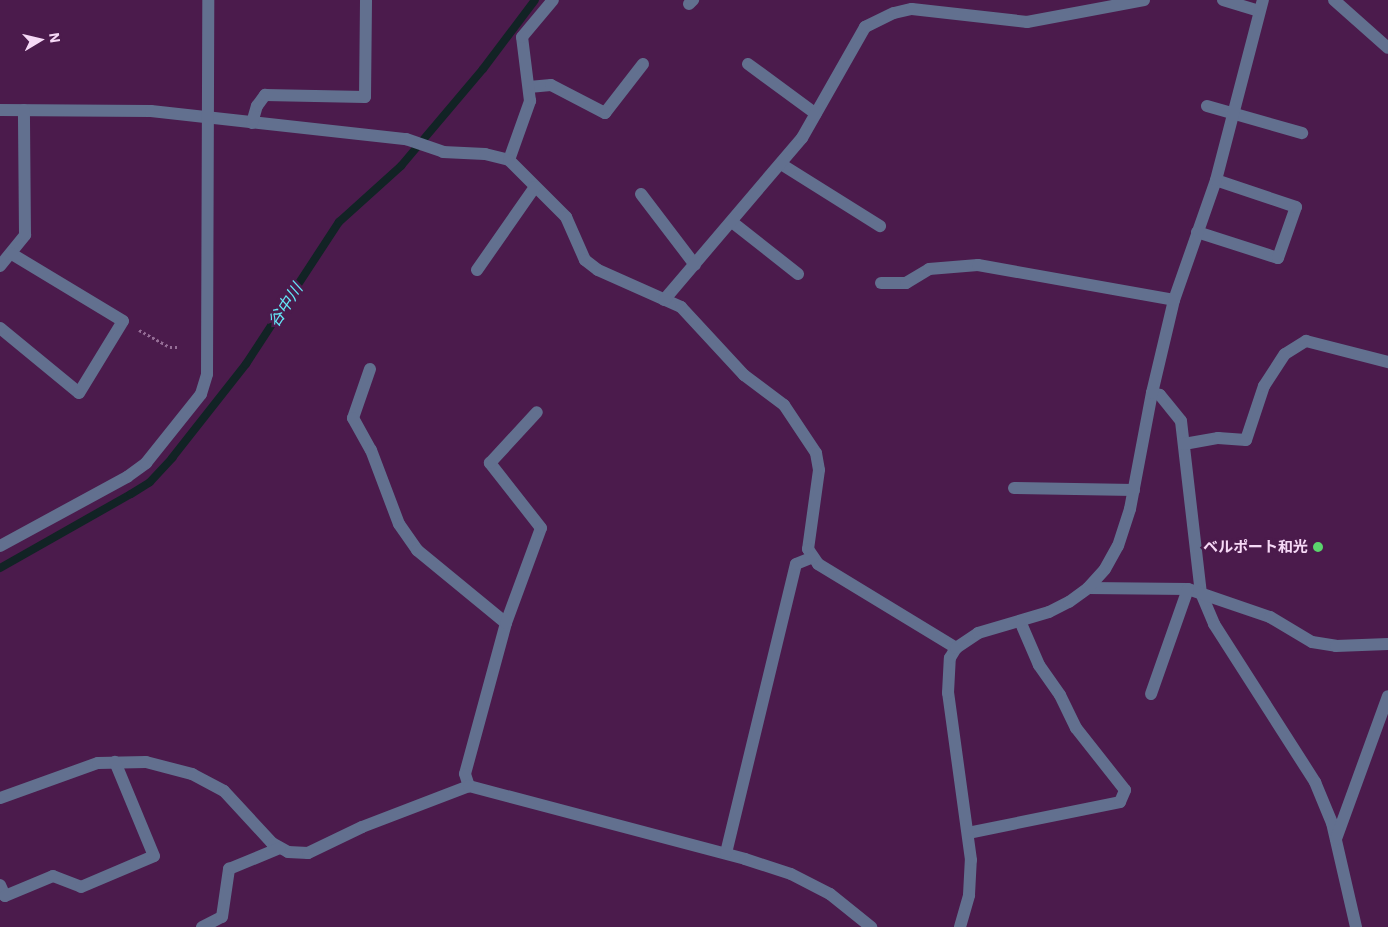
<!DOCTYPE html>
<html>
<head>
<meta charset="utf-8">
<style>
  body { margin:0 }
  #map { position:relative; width:1388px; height:927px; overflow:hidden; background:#4b1b4c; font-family:"IBM Plex Sans","Noto Sans JP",sans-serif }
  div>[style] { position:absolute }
  .stream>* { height:8px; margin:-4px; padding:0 4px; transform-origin:4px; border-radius:4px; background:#122325 }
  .path>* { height:3px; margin-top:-1.5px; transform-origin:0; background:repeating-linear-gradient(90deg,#956d96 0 2.5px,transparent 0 5px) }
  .minor>* { height:12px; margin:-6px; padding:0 6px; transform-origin:6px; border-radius:6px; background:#62708f }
  .dots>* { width:14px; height:14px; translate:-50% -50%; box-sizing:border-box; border:2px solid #4b1b4c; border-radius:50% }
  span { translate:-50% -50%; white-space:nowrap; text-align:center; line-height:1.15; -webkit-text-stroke:5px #4b1b4c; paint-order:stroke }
  .poi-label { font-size:15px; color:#f6d9f6; font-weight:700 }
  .right { translate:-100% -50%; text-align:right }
  .water-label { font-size:16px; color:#65e9f9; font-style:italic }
  .north { position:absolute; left:15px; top:15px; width:50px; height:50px; -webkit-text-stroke:4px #4b1b4c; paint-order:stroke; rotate:81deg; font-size:14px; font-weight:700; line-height:20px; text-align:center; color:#f6d9f6 }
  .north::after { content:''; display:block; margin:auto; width:18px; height:22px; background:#f6d9f6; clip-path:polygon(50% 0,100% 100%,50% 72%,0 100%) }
</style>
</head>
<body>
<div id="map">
  <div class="stream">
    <i style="left:0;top:568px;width:150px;rotate:-29.5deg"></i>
    <i style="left:131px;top:494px;width:22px;rotate:-32deg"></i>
    <i style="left:150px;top:482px;width:33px;rotate:-47deg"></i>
    <i style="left:172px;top:458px;width:120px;rotate:-51.8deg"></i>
    <i style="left:246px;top:364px;width:170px;rotate:-56.8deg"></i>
    <i style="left:339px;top:222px;width:84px;rotate:-42.1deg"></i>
    <i style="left:401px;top:166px;width:127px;rotate:-49.8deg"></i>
    <i style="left:483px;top:69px;width:86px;rotate:-53deg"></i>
  </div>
  <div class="path">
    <i style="left:139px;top:330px;width:35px;rotate:29deg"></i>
    <i style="left:170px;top:347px;width:8px"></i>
  </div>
  <div class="minor">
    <i style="left:1223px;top:0;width:37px;rotate:17deg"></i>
    <i style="left:1334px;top:0;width:72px;rotate:41.6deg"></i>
    <i style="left:689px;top:4px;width:6px;rotate:-45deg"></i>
    <i style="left:748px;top:64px;width:84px;rotate:36.3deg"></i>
    <i style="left:529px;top:87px;width:22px;rotate:-5deg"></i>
    <i style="left:551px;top:85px;width:61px;rotate:27.4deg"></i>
    <i style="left:605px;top:113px;width:62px;rotate:-52.2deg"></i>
    <i style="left:1207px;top:106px;width:99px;rotate:15.9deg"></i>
    <i style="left:0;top:110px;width:151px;rotate:0.4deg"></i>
    <i style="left:151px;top:111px;width:257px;rotate:6.3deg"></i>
    <i style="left:406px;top:139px;width:39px;rotate:19deg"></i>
    <i style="left:443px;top:152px;width:42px;rotate:2.7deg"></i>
    <i style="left:485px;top:154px;width:25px;rotate:14deg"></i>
    <i style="left:509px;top:160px;width:63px;rotate:-70.4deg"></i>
    <i style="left:530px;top:101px;width:64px;rotate:-97.1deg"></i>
    <i style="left:522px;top:37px;width:48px;rotate:-50deg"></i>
    <i style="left:252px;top:123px;width:18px;rotate:-74deg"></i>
    <i style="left:257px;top:106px;width:14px;rotate:-54deg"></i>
    <i style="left:265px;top:95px;width:100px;rotate:1.1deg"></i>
    <i style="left:365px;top:97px;width:97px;rotate:-89.4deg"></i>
    <i style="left:509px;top:160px;width:81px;rotate:45deg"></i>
    <i style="left:566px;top:217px;width:47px;rotate:66.2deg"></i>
    <i style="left:585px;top:260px;width:16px;rotate:38deg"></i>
    <i style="left:598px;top:270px;width:91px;rotate:24deg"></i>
    <i style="left:681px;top:307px;width:93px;rotate:47.2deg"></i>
    <i style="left:744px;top:375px;width:50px;rotate:36.9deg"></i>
    <i style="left:784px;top:405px;width:58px;rotate:56.3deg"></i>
    <i style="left:816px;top:453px;width:17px;rotate:80deg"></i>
    <i style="left:819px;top:470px;width:80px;rotate:97.9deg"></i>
    <i style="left:808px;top:549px;width:18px;rotate:56deg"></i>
    <i style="left:818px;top:564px;width:162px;rotate:31.3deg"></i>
    <i style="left:781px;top:164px;width:117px;rotate:32.1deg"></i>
    <i style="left:641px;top:194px;width:89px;rotate:52.7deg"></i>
    <i style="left:732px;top:222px;width:84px;rotate:38.2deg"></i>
    <i style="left:1197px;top:232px;width:85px;rotate:17.8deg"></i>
    <i style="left:1278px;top:258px;width:54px;rotate:-70.6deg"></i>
    <i style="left:1296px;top:207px;width:84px;rotate:-161.4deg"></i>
    <i style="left:0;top:266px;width:40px;rotate:-51deg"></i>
    <i style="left:25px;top:235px;width:125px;rotate:-90.5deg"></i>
    <i style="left:477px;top:270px;width:101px;rotate:-55.1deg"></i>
    <i style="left:881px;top:283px;width:25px"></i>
    <i style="left:906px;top:283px;width:27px;rotate:-31deg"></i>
    <i style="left:929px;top:269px;width:49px;rotate:-4.7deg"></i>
    <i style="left:978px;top:265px;width:199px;rotate:10.1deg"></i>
    <i style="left:664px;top:300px;width:213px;rotate:-49.6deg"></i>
    <i style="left:802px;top:138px;width:128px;rotate:-60.4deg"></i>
    <i style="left:865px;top:27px;width:32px;rotate:-26deg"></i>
    <i style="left:894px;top:13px;width:18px;rotate:-13deg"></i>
    <i style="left:912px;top:9px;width:116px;rotate:6.4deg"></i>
    <i style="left:1027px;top:22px;width:119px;rotate:-10.6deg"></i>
    <i style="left:0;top:328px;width:102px;rotate:39.4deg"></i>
    <i style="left:79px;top:393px;width:84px;rotate:-58.6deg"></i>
    <i style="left:123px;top:321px;width:130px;rotate:-148.9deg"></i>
    <i style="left:370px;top:369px;width:52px;rotate:109.1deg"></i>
    <i style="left:353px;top:418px;width:37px;rotate:61deg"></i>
    <i style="left:371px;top:450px;width:79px;rotate:69.3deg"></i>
    <i style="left:399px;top:524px;width:32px;rotate:55deg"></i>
    <i style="left:417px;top:550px;width:115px;rotate:39.4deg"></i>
    <i style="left:506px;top:623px;width:156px;rotate:105.2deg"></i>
    <i style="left:465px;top:774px;width:13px;rotate:72deg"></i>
    <i style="left:1152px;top:393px;width:8px;rotate:14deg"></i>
    <i style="left:1160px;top:395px;width:33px;rotate:51deg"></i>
    <i style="left:1181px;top:421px;width:173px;rotate:83.4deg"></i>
    <i style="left:1201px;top:593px;width:34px;rotate:67deg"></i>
    <i style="left:1214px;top:624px;width:188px;rotate:57.4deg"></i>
    <i style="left:1315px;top:782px;width:44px;rotate:67.5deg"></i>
    <i style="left:1332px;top:823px;width:107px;rotate:77deg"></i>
    <i style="left:1184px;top:444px;width:35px;rotate:-10deg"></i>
    <i style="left:1218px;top:438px;width:28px;rotate:4deg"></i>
    <i style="left:1246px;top:440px;width:57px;rotate:-71.6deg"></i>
    <i style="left:1264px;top:386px;width:38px;rotate:-57deg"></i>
    <i style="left:1285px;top:354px;width:25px;rotate:-32deg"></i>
    <i style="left:1306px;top:341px;width:85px;rotate:14.4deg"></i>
    <i style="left:1014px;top:488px;width:120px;rotate:1deg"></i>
    <i style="left:0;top:546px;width:145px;rotate:-28.5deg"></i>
    <i style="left:127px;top:477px;width:24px;rotate:-36deg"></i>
    <i style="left:146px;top:463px;width:88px;rotate:-51.4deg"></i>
    <i style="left:201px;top:394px;width:21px;rotate:-73deg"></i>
    <i style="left:207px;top:374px;width:374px;rotate:-89.8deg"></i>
    <i style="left:1088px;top:588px;width:100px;rotate:0.6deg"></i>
    <i style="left:1188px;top:589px;width:87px;rotate:18.9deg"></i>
    <i style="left:1270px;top:617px;width:49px;rotate:30.8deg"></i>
    <i style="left:1312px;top:642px;width:24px;rotate:9deg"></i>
    <i style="left:1336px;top:646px;width:52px;rotate:-2.2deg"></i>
    <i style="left:506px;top:623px;width:101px;rotate:-69.8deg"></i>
    <i style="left:541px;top:528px;width:83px;rotate:-128.1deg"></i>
    <i style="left:490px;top:463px;width:69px;rotate:-47.3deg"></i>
    <i style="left:1151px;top:694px;width:111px;rotate:-70.6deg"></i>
    <i style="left:0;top:798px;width:104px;rotate:-19.7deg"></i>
    <i style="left:98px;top:763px;width:48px;rotate:-1.2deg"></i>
    <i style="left:146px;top:762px;width:48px;rotate:14.6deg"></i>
    <i style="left:192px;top:774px;width:36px;rotate:28deg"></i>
    <i style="left:224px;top:791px;width:71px;rotate:47.3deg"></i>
    <i style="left:272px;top:843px;width:18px;rotate:29deg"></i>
    <i style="left:288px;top:852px;width:20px;rotate:3deg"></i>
    <i style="left:308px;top:853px;width:60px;rotate:-25.7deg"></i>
    <i style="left:362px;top:827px;width:115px;rotate:-21deg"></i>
    <i style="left:469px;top:786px;width:285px;rotate:14.8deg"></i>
    <i style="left:745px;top:859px;width:48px;rotate:18.1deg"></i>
    <i style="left:791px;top:874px;width:44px;rotate:27.1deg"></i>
    <i style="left:830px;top:894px;width:53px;rotate:38.8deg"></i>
    <i style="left:968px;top:833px;width:155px;rotate:-11.5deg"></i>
    <i style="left:1120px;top:802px;width:13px;rotate:-67deg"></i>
    <i style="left:1125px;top:790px;width:79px;rotate:-128.3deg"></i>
    <i style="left:1076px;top:728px;width:37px;rotate:-116deg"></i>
    <i style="left:1060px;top:695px;width:37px;rotate:-125deg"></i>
    <i style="left:1039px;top:665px;width:48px;rotate:-113.4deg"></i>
    <i style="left:1336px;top:839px;width:152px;rotate:-70deg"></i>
    <i style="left:726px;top:853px;width:297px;rotate:-76.4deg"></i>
    <i style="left:796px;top:564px;width:18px;rotate:-22deg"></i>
    <i style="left:0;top:885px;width:12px;rotate:66deg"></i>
    <i style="left:5px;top:896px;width:52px;rotate:-22.6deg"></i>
    <i style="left:53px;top:876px;width:30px;rotate:21deg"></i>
    <i style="left:81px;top:887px;width:79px;rotate:-23deg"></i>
    <i style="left:154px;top:856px;width:102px;rotate:-112.5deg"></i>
    <i style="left:202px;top:927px;width:22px;rotate:-27deg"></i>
    <i style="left:222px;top:917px;width:49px;rotate:-81.7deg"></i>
    <i style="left:229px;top:869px;width:55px;rotate:-22.4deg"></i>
    <i style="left:960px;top:927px;width:33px;rotate:-74deg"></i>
    <i style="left:969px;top:895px;width:35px;rotate:-87deg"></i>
    <i style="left:971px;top:860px;width:169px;rotate:-97.8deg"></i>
    <i style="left:948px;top:693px;width:35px;rotate:-87deg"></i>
    <i style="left:950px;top:658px;width:12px;rotate:-59deg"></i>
    <i style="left:956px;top:648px;width:27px;rotate:-34deg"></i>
    <i style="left:978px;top:633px;width:74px;rotate:-16.5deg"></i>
    <i style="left:1049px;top:612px;width:22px;rotate:-27deg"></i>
    <i style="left:1069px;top:602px;width:24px;rotate:-36deg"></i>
    <i style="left:1088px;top:588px;width:25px;rotate:-48deg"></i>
    <i style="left:1105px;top:569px;width:26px;rotate:-61deg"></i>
    <i style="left:1118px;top:546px;width:39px;rotate:-72deg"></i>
    <i style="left:1130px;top:509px;width:118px;rotate:-79.3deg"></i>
    <i style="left:1152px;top:393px;width:96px;rotate:-76.7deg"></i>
    <i style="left:1174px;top:300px;width:127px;rotate:-70.7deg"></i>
    <i style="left:1216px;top:180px;width:186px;rotate:-75.4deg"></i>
  </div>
  <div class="dots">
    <i style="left:1318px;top:547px;background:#5bd56d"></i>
  </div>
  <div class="poi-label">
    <span class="right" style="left:1308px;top:547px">ベルポート和光</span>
  </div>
  <div class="water-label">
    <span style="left:285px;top:305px;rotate:-57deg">谷中川</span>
  </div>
  <div class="north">N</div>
</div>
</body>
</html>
